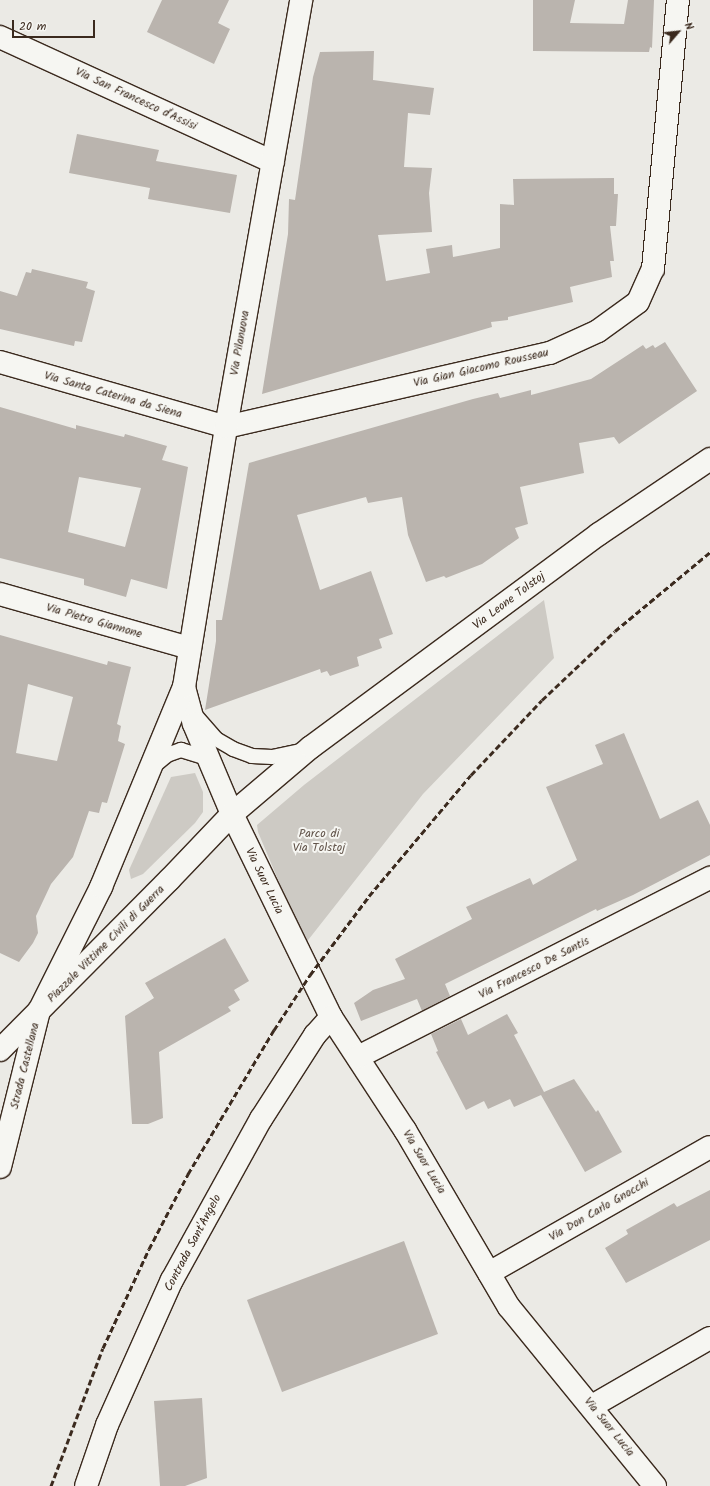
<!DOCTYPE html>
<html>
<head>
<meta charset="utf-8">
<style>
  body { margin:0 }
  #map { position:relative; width:710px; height:1486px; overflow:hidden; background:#ebeae5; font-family:Kalam,sans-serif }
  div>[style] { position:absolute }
  .green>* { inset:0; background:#cdcac4 }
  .building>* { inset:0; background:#bab4ae }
  .roads { filter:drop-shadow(1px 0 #3b2a1e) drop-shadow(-1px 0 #3b2a1e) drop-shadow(0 1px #3b2a1e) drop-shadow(0 -1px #3b2a1e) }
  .lane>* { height:14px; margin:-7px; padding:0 7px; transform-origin:7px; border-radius:7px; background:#f6f6f2 }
  .street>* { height:22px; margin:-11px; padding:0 11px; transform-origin:11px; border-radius:11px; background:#f6f6f2 }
  .secondary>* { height:22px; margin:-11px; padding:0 11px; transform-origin:11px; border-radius:11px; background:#f6f6f2 }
  .rail>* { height:3px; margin-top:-1.5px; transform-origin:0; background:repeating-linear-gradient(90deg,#3b2a1e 0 6px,transparent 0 9px) }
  span { translate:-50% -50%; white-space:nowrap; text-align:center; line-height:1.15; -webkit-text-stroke:4px #f6f6f2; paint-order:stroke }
  .street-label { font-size:12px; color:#3b2a1e }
  .park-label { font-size:12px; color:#605248 }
  .north { position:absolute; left:658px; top:12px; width:40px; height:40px; -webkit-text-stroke:3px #f6f6f2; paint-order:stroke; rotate:62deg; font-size:11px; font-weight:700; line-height:16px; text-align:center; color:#3b2a1e }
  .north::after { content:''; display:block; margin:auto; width:14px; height:18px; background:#3b2a1e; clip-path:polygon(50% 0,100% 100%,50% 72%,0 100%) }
  .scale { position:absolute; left:12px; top:20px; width:83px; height:18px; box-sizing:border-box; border:2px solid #3b2a1e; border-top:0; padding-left:5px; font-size:12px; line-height:14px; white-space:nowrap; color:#3b2a1e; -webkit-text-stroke:3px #f6f6f2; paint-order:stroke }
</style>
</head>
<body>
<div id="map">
  <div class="green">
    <i style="clip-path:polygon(544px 600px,554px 658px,423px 794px,305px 944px,258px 832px,257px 825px,304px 785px)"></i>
    <i style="clip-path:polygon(195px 773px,203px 792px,203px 812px,195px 823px,143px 874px,131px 879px,129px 870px,171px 777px)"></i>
  </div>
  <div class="building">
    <i style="clip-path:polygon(162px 0,229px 0,218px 23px,230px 29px,214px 64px,147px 32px)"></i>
    <i style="clip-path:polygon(533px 0,575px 0,570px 23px,624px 24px,628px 0,654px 0,652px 48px,650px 47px,649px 52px,533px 51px)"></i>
    <i style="clip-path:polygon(374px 51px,373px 80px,434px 88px,430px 115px,408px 113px,404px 167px,432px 168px,429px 193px,432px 232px,378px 235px,386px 281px,430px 273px,426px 249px,452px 245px,453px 257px,500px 248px,500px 204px,514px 205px,513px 179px,614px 178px,614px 194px,618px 194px,616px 226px,610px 226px,614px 261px,610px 261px,612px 277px,570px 287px,573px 302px,508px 317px,508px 320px,491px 322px,492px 327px,262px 394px,288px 234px,289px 199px,295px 200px,313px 77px,320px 52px)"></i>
    <i style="clip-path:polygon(77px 134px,159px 150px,156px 161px,237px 175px,230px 213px,148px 199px,150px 188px,69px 173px)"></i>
    <i style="clip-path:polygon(32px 269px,88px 282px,86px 288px,95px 291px,82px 342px,75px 341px,74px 346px,0 329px,0 291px,17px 296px,26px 272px,31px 273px)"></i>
    <i style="clip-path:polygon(665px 342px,697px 391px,619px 444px,614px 437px,579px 443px,584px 473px,520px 487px,528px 524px,515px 528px,519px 538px,482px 564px,446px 578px,444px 576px,426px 582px,408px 535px,402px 497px,368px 503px,366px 497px,297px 515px,320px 590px,371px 571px,393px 634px,379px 639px,382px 648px,357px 657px,359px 666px,330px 676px,327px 671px,321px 673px,320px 669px,205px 710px,216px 641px,216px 620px,222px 620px,249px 463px,473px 399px,498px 393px,500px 398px,531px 390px,531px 395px,591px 379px,643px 345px,646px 349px,653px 345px,655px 348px)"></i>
    <i style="clip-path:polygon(evenodd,0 407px,76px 429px,76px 425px,124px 437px,125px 434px,167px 446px,162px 460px,188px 467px,167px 589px,131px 579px,126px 597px,84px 585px,84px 579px,0 558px,0 407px,79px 477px,141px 488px,125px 547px,68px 532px,79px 477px)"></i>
    <i style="clip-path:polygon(evenodd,0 635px,107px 665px,108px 661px,131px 667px,117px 724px,121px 726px,118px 741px,125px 744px,107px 803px,102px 802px,99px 813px,89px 811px,73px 857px,51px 884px,36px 916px,38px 933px,33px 943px,19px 962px,0 953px,0 635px,28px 684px,73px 697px,57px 761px,16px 753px,28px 684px)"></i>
    <i style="clip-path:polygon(624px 733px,660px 819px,698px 800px,710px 825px,710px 855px,633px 895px,597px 911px,596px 909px,445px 984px,450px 996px,422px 1011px,417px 999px,361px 1021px,354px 1003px,373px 990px,405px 979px,395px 959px,472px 919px,466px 907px,530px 878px,533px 885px,577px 860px,546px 787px,603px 764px,595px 745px)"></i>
    <i style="clip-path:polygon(225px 938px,249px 981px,234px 990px,240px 1000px,228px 1007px,231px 1011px,159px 1052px,163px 1118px,148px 1124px,132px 1124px,125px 1016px,154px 998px,145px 983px)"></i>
    <i style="clip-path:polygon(507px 1014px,518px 1033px,514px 1035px,544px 1092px,574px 1079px,596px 1112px,598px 1110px,622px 1152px,585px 1172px,541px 1095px,514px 1107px,510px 1099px,488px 1109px,484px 1101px,466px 1110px,436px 1052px,438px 1051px,431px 1034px,461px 1019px,468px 1035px)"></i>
    <i style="clip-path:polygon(710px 1190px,710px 1240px,626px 1283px,605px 1248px,628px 1234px,626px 1230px,674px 1203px,677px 1207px)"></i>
    <i style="clip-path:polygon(404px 1241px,438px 1334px,282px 1392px,247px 1300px)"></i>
    <i style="clip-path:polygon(202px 1398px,207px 1478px,185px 1486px,160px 1486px,154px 1401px)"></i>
  </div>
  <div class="roads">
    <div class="lane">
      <i style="left:197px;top:717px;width:29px;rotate:49deg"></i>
      <i style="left:216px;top:739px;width:20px;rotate:30deg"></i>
      <i style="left:233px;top:749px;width:20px;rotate:20deg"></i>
      <i style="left:252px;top:756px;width:20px;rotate:3deg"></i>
      <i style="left:272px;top:757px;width:30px;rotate:-12deg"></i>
      <i style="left:154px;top:766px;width:17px;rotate:-40deg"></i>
      <i style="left:167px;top:755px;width:15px;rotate:-20deg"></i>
      <i style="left:181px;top:750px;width:28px;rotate:17deg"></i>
    </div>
    <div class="street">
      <i style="left:0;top:37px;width:300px;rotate:24.6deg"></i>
      <i style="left:0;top:362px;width:235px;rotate:16deg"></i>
      <i style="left:226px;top:427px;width:332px;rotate:-12.9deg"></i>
      <i style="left:550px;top:353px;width:53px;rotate:-24.6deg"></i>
      <i style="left:598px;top:331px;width:49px;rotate:-35.9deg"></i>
      <i style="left:638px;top:302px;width:36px;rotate:-66deg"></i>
      <i style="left:653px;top:269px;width:270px;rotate:-84.7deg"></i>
      <i style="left:0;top:594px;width:197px;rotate:15.9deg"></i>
      <i style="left:232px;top:814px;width:226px;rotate:64deg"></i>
      <i style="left:331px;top:1017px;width:135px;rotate:56.8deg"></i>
      <i style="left:405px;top:1130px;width:205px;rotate:59.6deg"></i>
      <i style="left:509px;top:1307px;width:231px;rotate:50.8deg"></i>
      <i style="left:358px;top:1057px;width:395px;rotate:-27deg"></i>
      <i style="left:0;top:1167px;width:161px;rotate:-76deg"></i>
      <i style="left:489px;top:1273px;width:254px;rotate:-29.7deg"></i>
      <i style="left:592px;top:1406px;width:136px;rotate:-30deg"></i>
      <i style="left:86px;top:1486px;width:65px;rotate:-71deg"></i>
      <i style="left:107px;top:1425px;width:159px;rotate:-65.9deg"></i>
      <i style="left:172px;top:1280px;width:184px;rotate:-61.1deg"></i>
      <i style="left:261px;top:1119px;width:100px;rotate:-57.3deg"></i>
      <i style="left:315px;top:1035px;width:24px;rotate:-48deg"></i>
    </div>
    <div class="secondary">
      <i style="left:184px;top:687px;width:38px;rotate:75deg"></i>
      <i style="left:194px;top:724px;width:98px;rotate:67.1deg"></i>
      <i style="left:39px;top:1011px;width:139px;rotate:-63.4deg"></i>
      <i style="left:101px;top:887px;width:217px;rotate:-67.5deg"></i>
      <i style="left:184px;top:687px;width:263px;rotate:-80.8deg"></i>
      <i style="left:226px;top:427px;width:434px;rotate:-80deg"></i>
      <i style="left:0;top:1050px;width:240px;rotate:-45.2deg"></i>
      <i style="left:169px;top:880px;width:91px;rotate:-46.3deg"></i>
      <i style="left:232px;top:814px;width:104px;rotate:-40.3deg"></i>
      <i style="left:311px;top:747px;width:358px;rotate:-36.5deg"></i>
      <i style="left:599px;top:534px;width:134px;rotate:-34deg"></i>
    </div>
  </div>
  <div class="rail">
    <i style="left:51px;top:1486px;width:147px;rotate:-69.4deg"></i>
    <i style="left:103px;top:1348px;width:109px;rotate:-65.1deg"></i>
    <i style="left:149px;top:1249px;width:85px;rotate:-62.5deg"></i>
    <i style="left:188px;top:1174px;width:168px;rotate:-59.2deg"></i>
    <i style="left:274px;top:1030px;width:66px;rotate:-56.8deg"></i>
    <i style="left:310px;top:975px;width:99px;rotate:-53.2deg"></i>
    <i style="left:369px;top:896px;width:158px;rotate:-49.9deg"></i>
    <i style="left:471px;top:775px;width:103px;rotate:-46.6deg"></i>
    <i style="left:542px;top:700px;width:100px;rotate:-43.4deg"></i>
    <i style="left:615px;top:631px;width:124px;rotate:-39.7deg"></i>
  </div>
  <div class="street-label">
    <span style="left:136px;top:99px;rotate:25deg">Via San Francesco d'Assisi</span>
    <span style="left:240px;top:343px;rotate:-80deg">Via Pilanuova</span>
    <span style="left:481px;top:368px;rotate:-13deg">Via Gian Giacomo Rousseau</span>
    <span style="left:113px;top:395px;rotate:16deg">Via Santa Caterina da Siena</span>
    <span style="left:509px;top:601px;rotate:-37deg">Via Leone Tolstoj</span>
    <span style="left:94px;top:621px;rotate:16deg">Via Pietro Giannone</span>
    <span style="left:264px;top:881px;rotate:64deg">Via Suor Lucia</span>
    <span style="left:106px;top:944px;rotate:-45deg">Piazzale Vittime Civili di Guerra</span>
    <span style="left:534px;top:968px;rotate:-27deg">Via Francesco De Santis</span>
    <span style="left:25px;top:1066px;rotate:-76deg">Strada Castellana</span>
    <span style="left:424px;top:1162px;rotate:59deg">Via Suor Lucia</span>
    <span style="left:599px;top:1210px;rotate:-30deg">Via Don Carlo Gnocchi</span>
    <span style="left:193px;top:1243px;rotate:-62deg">Contrada Sant'Angelo</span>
    <span style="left:609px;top:1427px;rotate:51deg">Via Suor Lucia</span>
  </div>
  <div class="park-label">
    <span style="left:319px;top:841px">Parco di<br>Via Tolstoj</span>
  </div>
  <div class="north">N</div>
  <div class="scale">20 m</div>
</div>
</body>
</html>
